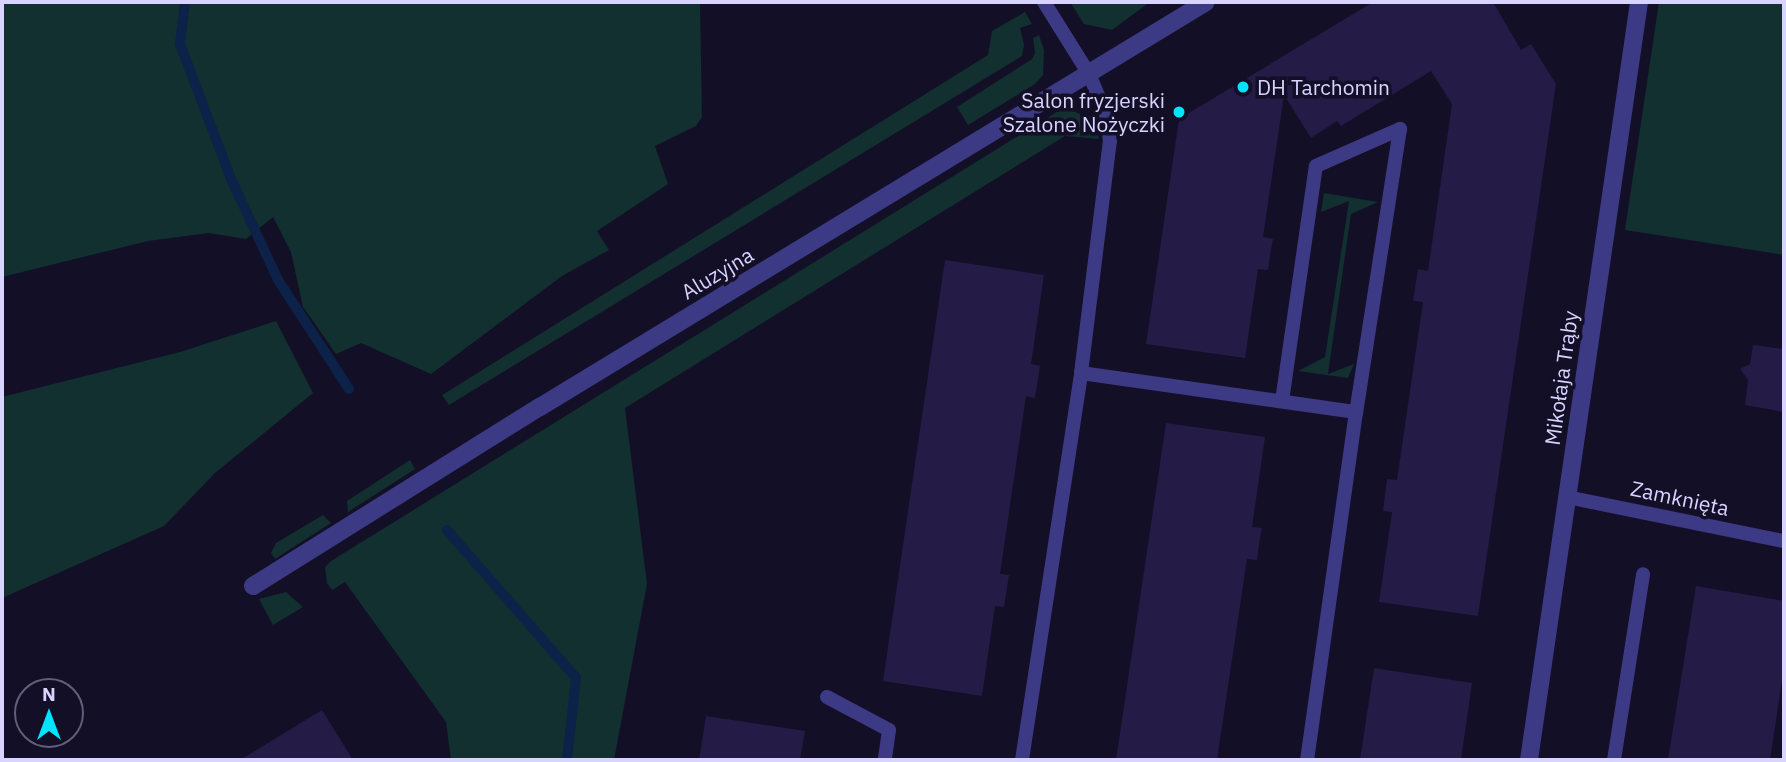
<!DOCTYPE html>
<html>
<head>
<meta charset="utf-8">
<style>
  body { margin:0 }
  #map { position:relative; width:1786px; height:762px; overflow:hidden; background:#130f26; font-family:"IBM Plex Sans",sans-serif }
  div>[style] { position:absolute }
  .green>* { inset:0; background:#12302f }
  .stream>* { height:10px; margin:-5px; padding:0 5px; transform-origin:5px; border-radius:5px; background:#0c2248 }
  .building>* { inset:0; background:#241b47 }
  .service>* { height:14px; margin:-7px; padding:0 7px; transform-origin:7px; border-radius:7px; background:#3d3a85 }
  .minor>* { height:18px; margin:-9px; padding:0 9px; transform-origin:9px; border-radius:9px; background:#3d3a85 }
  .dots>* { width:19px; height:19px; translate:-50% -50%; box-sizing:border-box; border:4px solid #130f26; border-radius:50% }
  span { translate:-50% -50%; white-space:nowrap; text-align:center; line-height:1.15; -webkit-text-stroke:7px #130f26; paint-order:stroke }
  .poi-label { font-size:21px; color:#d9d4ff }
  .left { translate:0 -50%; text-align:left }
  .right { translate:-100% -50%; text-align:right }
  .street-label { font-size:21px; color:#d9d4ff }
  .frame { position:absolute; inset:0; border:4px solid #d9d4ff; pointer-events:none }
  .north { position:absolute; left:14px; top:678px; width:70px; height:70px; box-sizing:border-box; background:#130f26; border:2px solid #625e7d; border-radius:50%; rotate:0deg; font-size:19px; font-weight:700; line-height:28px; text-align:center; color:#d9d4ff }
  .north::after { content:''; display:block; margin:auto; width:24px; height:32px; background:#00e5ff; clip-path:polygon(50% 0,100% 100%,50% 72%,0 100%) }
</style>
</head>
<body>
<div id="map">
  <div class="green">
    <i style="clip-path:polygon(2px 2px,700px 2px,702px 117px,696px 126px,655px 146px,668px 184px,597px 231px,609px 250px,562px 276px,431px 374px,361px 343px,336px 354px,303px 307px,291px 252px,273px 217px,246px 239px,209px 233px,148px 241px,2px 277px)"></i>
    <i style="clip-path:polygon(1070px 2px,1150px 2px,1112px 30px,1084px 24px)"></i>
    <i style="clip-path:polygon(1659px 2px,1784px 2px,1784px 255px,1625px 230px)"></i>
    <i style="clip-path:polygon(1025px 12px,1032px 24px,1020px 28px,1024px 45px,1022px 56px,449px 405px,442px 395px,988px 55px,992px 31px)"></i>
    <i style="clip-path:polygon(1039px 35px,1044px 50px,1043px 75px,1035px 84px,968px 125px,957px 107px,1032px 59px,1035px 53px,1033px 38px)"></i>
    <i style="clip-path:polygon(1069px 109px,1094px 121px,1099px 139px,1065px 136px,625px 408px,647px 584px,614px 760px,451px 760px,446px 722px,345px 582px,332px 590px,327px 583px,325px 567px,331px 561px,1057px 112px)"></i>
    <i style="clip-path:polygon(1324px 193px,1378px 202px,1351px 214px,1328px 374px,1354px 364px,1348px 378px,1298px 371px,1325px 357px,1349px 201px,1321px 212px)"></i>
    <i style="clip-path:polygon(276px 321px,313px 393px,215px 473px,164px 526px,2px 598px,2px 397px,180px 352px)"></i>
    <i style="clip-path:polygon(410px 460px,415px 469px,348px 512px,347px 501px)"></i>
    <i style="clip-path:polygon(323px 515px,331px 523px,275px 559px,271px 553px,276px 543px)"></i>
    <i style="clip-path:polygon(286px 592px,303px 607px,273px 625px,259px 599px)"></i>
  </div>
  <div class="stream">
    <i style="left:185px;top:2px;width:42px;rotate:96.8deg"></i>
    <i style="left:180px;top:44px;width:144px;rotate:69.3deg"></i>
    <i style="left:231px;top:179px;width:111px;rotate:65deg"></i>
    <i style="left:278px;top:280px;width:130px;rotate:56.9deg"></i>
    <i style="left:447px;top:530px;width:196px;rotate:48.9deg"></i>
    <i style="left:576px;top:678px;width:82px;rotate:96.3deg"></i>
  </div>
  <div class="building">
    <i style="clip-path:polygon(1373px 2px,1493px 2px,1521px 50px,1531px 44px,1556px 84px,1478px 616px,1379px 602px,1392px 512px,1383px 511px,1387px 479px,1397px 480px,1423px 302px,1413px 301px,1418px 269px,1428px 271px,1452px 104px,1431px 71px,1341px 126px,1337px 121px,1311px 138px,1284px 95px,1263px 237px,1273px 239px,1270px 255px,1268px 270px,1258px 269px,1245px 358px,1146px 344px,1179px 119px)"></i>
    <i style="clip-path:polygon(945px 260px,1044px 275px,1031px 364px,1040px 366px,1035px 398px,1026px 396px,1000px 574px,1009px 575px,1004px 607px,995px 606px,982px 696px,883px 681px)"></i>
    <i style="clip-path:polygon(1753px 345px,1784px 349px,1784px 412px,1745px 405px,1748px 380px,1740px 369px,1750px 364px)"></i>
    <i style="clip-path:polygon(1166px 423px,1265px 437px,1252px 527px,1262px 528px,1259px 544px,1257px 560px,1247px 559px,1217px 760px,1116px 760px)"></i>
    <i style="clip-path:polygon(1696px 586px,1784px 601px,1784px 667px,1770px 760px,1668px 760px)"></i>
    <i style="clip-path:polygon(1374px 668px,1472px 683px,1461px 760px,1360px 760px)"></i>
    <i style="clip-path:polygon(322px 710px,353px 760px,240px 760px)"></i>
    <i style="clip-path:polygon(706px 716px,805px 731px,800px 760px,699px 760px)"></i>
  </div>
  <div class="service">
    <i style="left:1081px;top:373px;width:278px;rotate:8.1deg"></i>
    <i style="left:1356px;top:412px;width:351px;rotate:98deg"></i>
    <i style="left:1282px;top:401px;width:237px;rotate:-81.8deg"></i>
    <i style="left:1316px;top:166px;width:92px;rotate:-23.8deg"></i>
    <i style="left:1400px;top:129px;width:286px;rotate:98.8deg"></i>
    <i style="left:1567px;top:497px;width:221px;rotate:11.5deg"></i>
    <i style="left:827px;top:697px;width:70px;rotate:28deg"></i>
    <i style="left:889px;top:730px;width:30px;rotate:98deg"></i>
    <i style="left:1022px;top:760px;width:391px;rotate:-81.3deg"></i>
    <i style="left:1081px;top:373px;width:234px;rotate:-82.9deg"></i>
    <i style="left:1110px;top:141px;width:27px;rotate:-98deg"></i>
    <i style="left:1106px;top:114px;width:43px;rotate:-113deg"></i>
    <i style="left:1089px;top:74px;width:85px;rotate:-122deg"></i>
    <i style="left:1614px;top:760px;width:188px;rotate:-81.1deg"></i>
  </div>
  <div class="minor">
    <i style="left:253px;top:586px;width:338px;rotate:-32deg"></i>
    <i style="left:540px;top:407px;width:779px;rotate:-31.3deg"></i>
    <i style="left:1529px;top:760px;width:766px;rotate:-81.74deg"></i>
  </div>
  <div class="dots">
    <i style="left:1243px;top:87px;background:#00e5ff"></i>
    <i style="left:1179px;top:112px;background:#00e5ff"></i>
  </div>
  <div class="poi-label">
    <span class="left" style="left:1257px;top:87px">DH Tarchomin</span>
    <span class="right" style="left:1165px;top:112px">Salon fryzjerski<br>Szalone Nożyczki</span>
  </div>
  <div class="street-label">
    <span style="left:717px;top:273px;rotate:-31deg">Aluzyjna</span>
    <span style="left:1561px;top:378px;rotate:-82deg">Mikołaja Trąby</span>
    <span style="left:1680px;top:498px;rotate:12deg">Zamknięta</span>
  </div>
  <div class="frame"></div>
  <div class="north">N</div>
</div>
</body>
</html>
